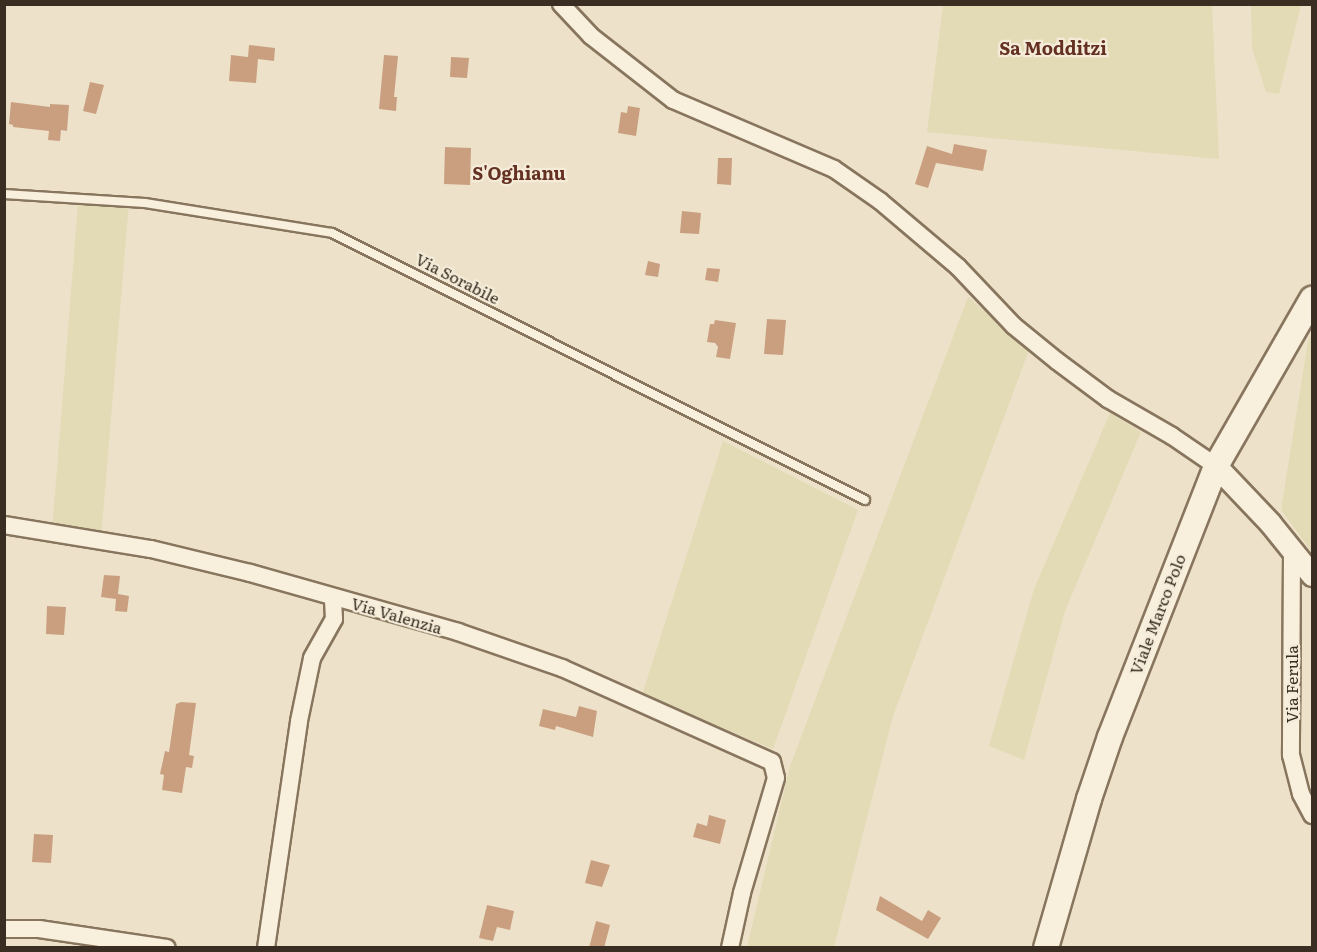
<!DOCTYPE html>
<html>
<head>
<meta charset="utf-8">
<style>
  body { margin:0 }
  #map { position:relative; width:1317px; height:952px; overflow:hidden; background:#ede2c9; font-family:Literata,serif }
  div>[style] { position:absolute }
  .farmland>* { inset:0; background:#e2dbb6 }
  .building>* { inset:0; background:#c99f80 }
  .roads { filter:drop-shadow(2px 0 #88755e) drop-shadow(-2px 0 #88755e) drop-shadow(0 2px #88755e) drop-shadow(0 -2px #88755e) }
  .service>* { height:8px; margin:-4px; padding:0 4px; transform-origin:4px; border-radius:4px; background:#f8efdc }
  .minor>* { height:16px; margin:-8px; padding:0 8px; transform-origin:8px; border-radius:8px; background:#f8efdc }
  .tertiary>* { height:21px; margin:-10.5px; padding:0 10.5px; transform-origin:10.5px; border-radius:10.5px; background:#f8efdc }
  .secondary>* { height:24px; margin:-12px; padding:0 12px; transform-origin:12px; border-radius:12px; background:#f8efdc }
  span { translate:-50% -50%; white-space:nowrap; text-align:center; line-height:1.15; -webkit-text-stroke:4.5px #f4ecd8; paint-order:stroke }
  .street-label { font-size:16px; color:#3a2d21 }
  .neighbourhood-label { font-size:18px; color:#643022; font-weight:700 }
  .frame { position:absolute; inset:0; border:6px solid #3a2d21; pointer-events:none }
</style>
</head>
<body>
<div id="map">
  <div class="farmland">
    <i style="clip-path:polygon(943px 5px,1212px 5px,1219px 159px,927px 132px)"></i>
    <i style="clip-path:polygon(1251px 5px,1301px 5px,1279px 94px,1266px 92px,1252px 48px)"></i>
    <i style="clip-path:polygon(129px 202px,101px 538px,52px 532px,78px 203px)"></i>
    <i style="clip-path:polygon(968px 297px,1029px 350px,893px 716px,834px 947px,747px 947px,790px 766px)"></i>
    <i style="clip-path:polygon(1312px 334px,1312px 552px,1281px 510px,1308px 341px)"></i>
    <i style="clip-path:polygon(1110px 413px,1141px 432px,1065px 611px,1024px 760px,989px 746px,1034px 589px)"></i>
    <i style="clip-path:polygon(723px 441px,858px 510px,773px 749px,642px 695px)"></i>
  </div>
  <div class="building">
    <i style="clip-path:polygon(249px 45px,275px 48px,274px 61px,258px 59px,256px 83px,229px 81px,231px 55px,248px 57px)"></i>
    <i style="clip-path:polygon(384px 55px,398px 56px,394px 97px,397px 97px,396px 111px,379px 109px)"></i>
    <i style="clip-path:polygon(451px 57px,469px 58px,467px 78px,450px 77px)"></i>
    <i style="clip-path:polygon(90px 82px,104px 85px,96px 114px,83px 111px)"></i>
    <i style="clip-path:polygon(11px 102px,50px 107px,50px 104px,69px 105px,67px 131px,61px 130px,60px 141px,48px 140px,49px 131px,13px 127px,13px 125px,9px 124px)"></i>
    <i style="clip-path:polygon(628px 106px,640px 108px,636px 136px,618px 133px,621px 112px,627px 113px)"></i>
    <i style="clip-path:polygon(954px 144px,987px 150px,983px 171px,936px 163px,928px 188px,915px 184px,927px 146px,952px 154px)"></i>
    <i style="clip-path:polygon(445px 147px,471px 148px,470px 185px,444px 184px)"></i>
    <i style="clip-path:polygon(718px 158px,732px 158px,731px 185px,717px 184px)"></i>
    <i style="clip-path:polygon(682px 211px,701px 213px,699px 234px,680px 233px)"></i>
    <i style="clip-path:polygon(648px 261px,660px 264px,658px 277px,645px 275px)"></i>
    <i style="clip-path:polygon(707px 268px,720px 269px,718px 282px,705px 280px)"></i>
    <i style="clip-path:polygon(767px 319px,786px 320px,783px 355px,764px 354px)"></i>
    <i style="clip-path:polygon(715px 320px,736px 323px,730px 359px,716px 357px,718px 347px,715px 343px,707px 342px,710px 324px,714px 324px)"></i>
    <i style="clip-path:polygon(104px 575px,120px 576px,118px 594px,129px 596px,127px 612px,115px 611px,116px 599px,101px 597px)"></i>
    <i style="clip-path:polygon(47px 606px,66px 607px,64px 635px,46px 634px)"></i>
    <i style="clip-path:polygon(181px 702px,196px 703px,189px 755px,194px 756px,192px 768px,186px 767px,182px 793px,162px 790px,164px 775px,160px 774px,165px 751px,169px 752px,176px 704px)"></i>
    <i style="clip-path:polygon(579px 706px,597px 711px,593px 737px,556px 726px,555px 730px,539px 726px,543px 709px,576px 717px)"></i>
    <i style="clip-path:polygon(709px 815px,726px 820px,720px 844px,693px 837px,697px 823px,707px 826px)"></i>
    <i style="clip-path:polygon(34px 834px,53px 835px,51px 863px,32px 862px)"></i>
    <i style="clip-path:polygon(591px 860px,610px 865px,602px 887px,585px 883px)"></i>
    <i style="clip-path:polygon(880px 896px,922px 921px,928px 910px,941px 918px,928px 939px,876px 910px)"></i>
    <i style="clip-path:polygon(487px 905px,514px 911px,510px 930px,497px 927px,493px 941px,479px 938px)"></i>
    <i style="clip-path:polygon(596px 921px,610px 925px,604px 948px,589px 948px)"></i>
  </div>
  <div class="roads">
    <div class="service">
      <i style="left:4px;top:194px;width:141px;rotate:3.7deg"></i>
      <i style="left:145px;top:203px;width:189px;rotate:9.1deg"></i>
      <i style="left:332px;top:233px;width:596px;rotate:26.61deg"></i>
    </div>
    <div class="minor">
      <i style="left:561px;top:4px;width:44px;rotate:46.8deg"></i>
      <i style="left:591px;top:36px;width:104px;rotate:38deg"></i>
      <i style="left:673px;top:100px;width:175px;rotate:23.2deg"></i>
      <i style="left:834px;top:169px;width:56px;rotate:34.8deg"></i>
      <i style="left:880px;top:201px;width:102px;rotate:40.2deg"></i>
      <i style="left:958px;top:267px;width:81px;rotate:46.5deg"></i>
      <i style="left:1014px;top:326px;width:55px;rotate:39.1deg"></i>
      <i style="left:1057px;top:361px;width:64px;rotate:36.7deg"></i>
      <i style="left:1108px;top:399px;width:74px;rotate:30deg"></i>
      <i style="left:1172px;top:436px;width:53px;rotate:34.3deg"></i>
      <i style="left:4px;top:525px;width:149px;rotate:9.3deg"></i>
      <i style="left:151px;top:549px;width:102px;rotate:13.6deg"></i>
      <i style="left:250px;top:573px;width:216px;rotate:15.8deg"></i>
      <i style="left:458px;top:632px;width:110px;rotate:19.1deg"></i>
      <i style="left:562px;top:668px;width:230px;rotate:24.1deg"></i>
      <i style="left:772px;top:762px;width:16px;rotate:76deg"></i>
      <i style="left:776px;top:778px;width:120px;rotate:106.5deg"></i>
      <i style="left:742px;top:893px;width:56px;rotate:102.3deg"></i>
      <i style="left:1292px;top:550px;width:205px;rotate:90.3deg"></i>
      <i style="left:1291px;top:755px;width:40px;rotate:75.6deg"></i>
      <i style="left:1301px;top:794px;width:24px;rotate:62deg"></i>
      <i style="left:4px;top:929px;width:35px"></i>
      <i style="left:39px;top:929px;width:129px;rotate:8.4deg"></i>
      <i style="left:266px;top:948px;width:229px;rotate:-81.7deg"></i>
      <i style="left:299px;top:721px;width:64px;rotate:-78.3deg"></i>
      <i style="left:312px;top:658px;width:45px;rotate:-60.6deg"></i>
      <i style="left:334px;top:619px;width:22px;rotate:-93deg"></i>
    </div>
    <div class="tertiary">
      <i style="left:1216px;top:466px;width:79px;rotate:46.5deg"></i>
      <i style="left:1270px;top:523px;width:67px;rotate:51.1deg"></i>
    </div>
    <div class="secondary">
      <i style="left:1046px;top:948px;width:155px;rotate:-73.9deg"></i>
      <i style="left:1089px;top:799px;width:65px;rotate:-71.3deg"></i>
      <i style="left:1110px;top:737px;width:291px;rotate:-68.6deg"></i>
      <i style="left:1216px;top:466px;width:193px;rotate:-60.1deg"></i>
    </div>
  </div>
  <div class="street-label">
    <span style="left:458px;top:278px;rotate:27deg">Via Sorabile</span>
    <span style="left:1157px;top:614px;rotate:-69deg">Viale Marco Polo</span>
    <span style="left:397px;top:615px;rotate:16deg">Via Valenzia</span>
    <span style="left:1291px;top:684px;rotate:-90deg">Via Ferula</span>
  </div>
  <div class="neighbourhood-label">
    <span style="left:1053px;top:48px">Sa Modditzi</span>
    <span style="left:519px;top:173px">S'Oghianu</span>
  </div>
  <div class="frame"></div>
</div>
</body>
</html>
